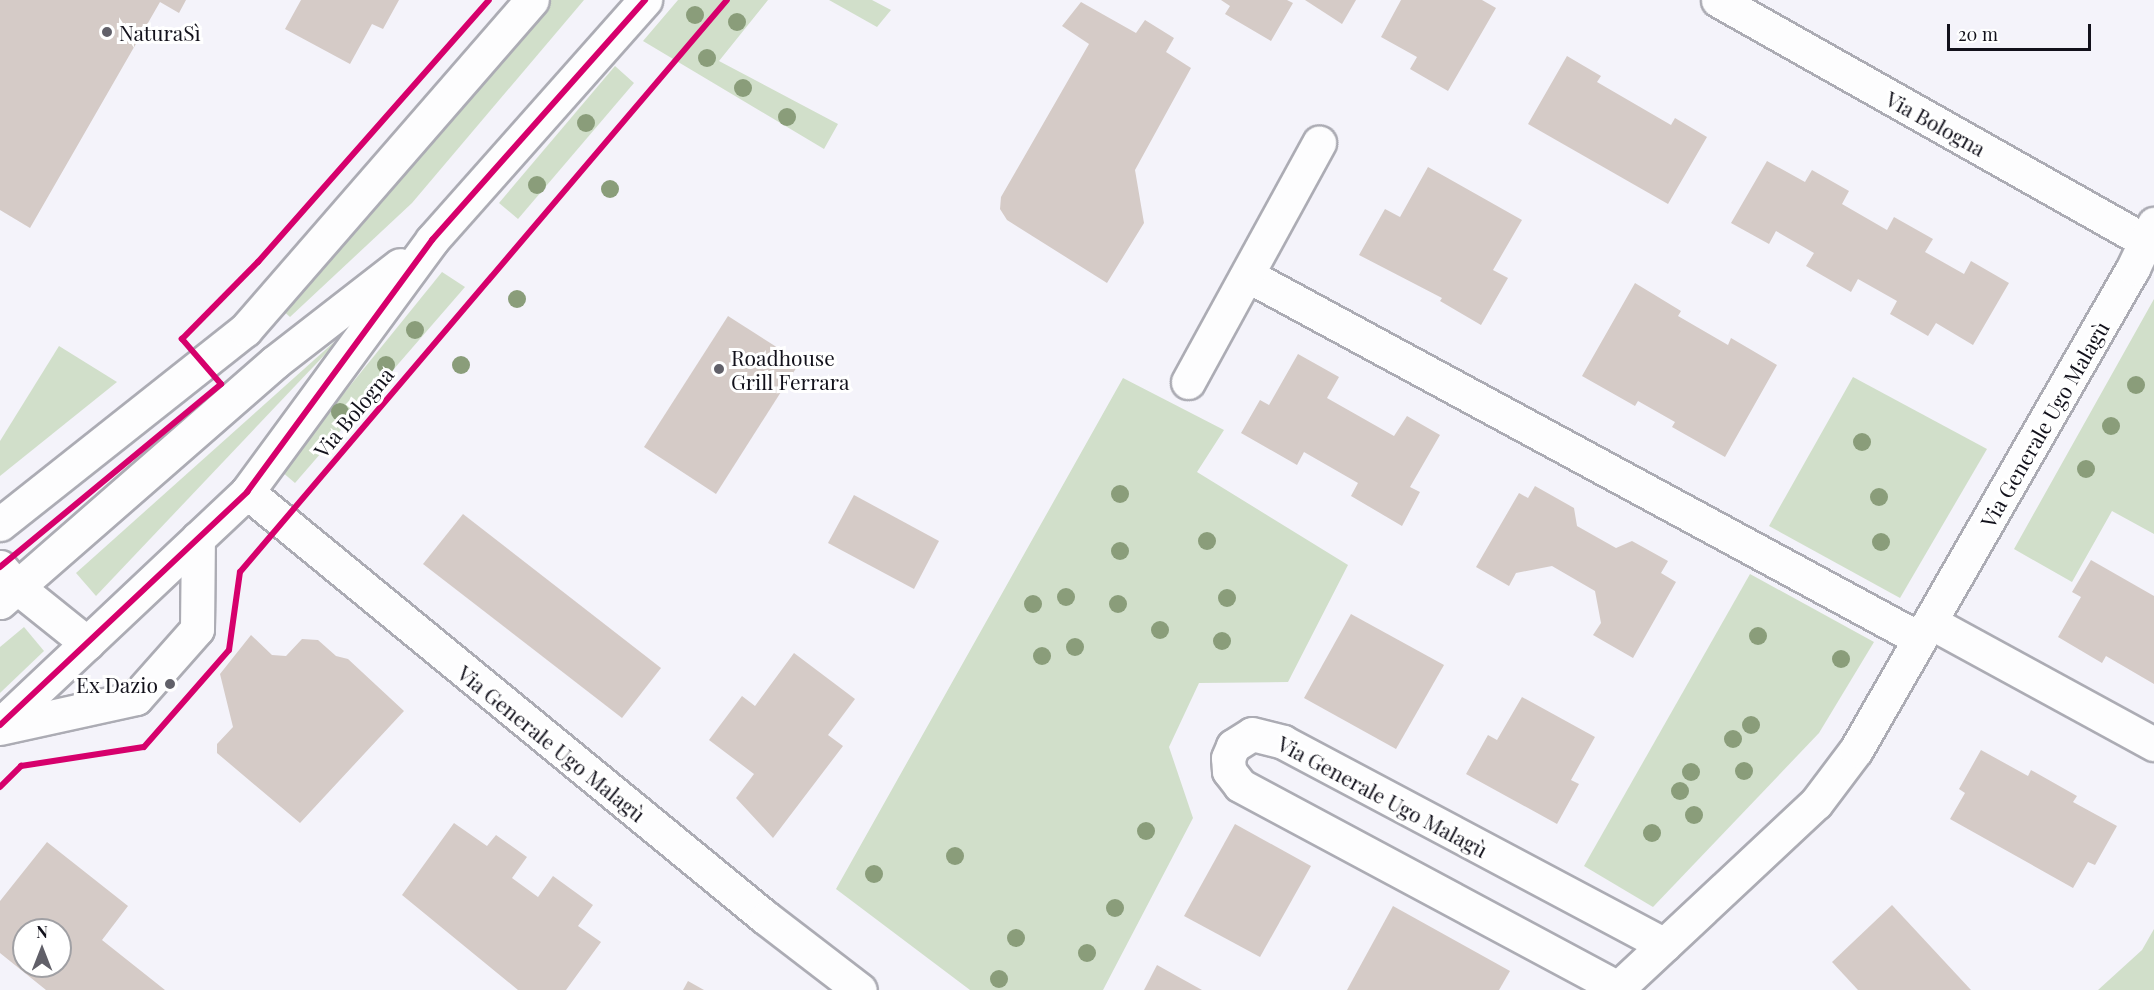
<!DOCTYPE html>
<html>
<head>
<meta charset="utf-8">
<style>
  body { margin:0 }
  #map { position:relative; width:2154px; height:990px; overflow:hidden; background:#f4f3fa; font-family:"Playfair Display",serif }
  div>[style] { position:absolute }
  .green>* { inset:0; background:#d1dfca }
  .building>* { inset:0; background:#d5cbc7 }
  .roads { filter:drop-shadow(2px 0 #acacb4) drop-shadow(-2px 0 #acacb4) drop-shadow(0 2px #acacb4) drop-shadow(0 -2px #acacb4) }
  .minor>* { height:33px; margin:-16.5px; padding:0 16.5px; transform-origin:16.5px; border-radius:16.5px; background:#fdfdfe }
  .cycleway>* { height:6px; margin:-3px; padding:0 3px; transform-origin:3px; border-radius:3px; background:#d6006c }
  .trees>* { width:18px; height:18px; margin:-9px; border-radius:50%; background:#8a9d7a }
  .dots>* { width:16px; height:16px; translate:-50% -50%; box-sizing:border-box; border:3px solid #fff; border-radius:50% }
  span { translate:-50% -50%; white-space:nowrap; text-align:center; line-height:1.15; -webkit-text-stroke:6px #fff; paint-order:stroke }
  .poi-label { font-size:21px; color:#12111b }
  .left { translate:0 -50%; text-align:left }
  .right { translate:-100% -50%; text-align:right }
  .street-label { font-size:21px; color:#12111b }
  .north { position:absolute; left:12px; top:918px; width:60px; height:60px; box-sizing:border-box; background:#fff; border:2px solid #a0a0a4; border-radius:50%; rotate:0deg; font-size:16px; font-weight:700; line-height:24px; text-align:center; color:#12111b }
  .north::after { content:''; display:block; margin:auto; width:21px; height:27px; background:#616069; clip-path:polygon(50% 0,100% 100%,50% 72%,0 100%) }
  .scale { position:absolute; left:1947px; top:24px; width:144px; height:27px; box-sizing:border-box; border:3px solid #12111b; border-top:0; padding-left:8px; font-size:18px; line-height:21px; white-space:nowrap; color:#12111b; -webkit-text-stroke:4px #fff; paint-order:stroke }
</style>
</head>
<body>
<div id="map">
  <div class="green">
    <i style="clip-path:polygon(544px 0,584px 0,412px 203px,290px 317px,279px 307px)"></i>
    <i style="clip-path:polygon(678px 0,768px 0,719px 61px,838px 124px,824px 149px,643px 41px)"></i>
    <i style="clip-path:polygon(829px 0,872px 0,891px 10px,877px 27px)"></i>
    <i style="clip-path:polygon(615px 66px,634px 83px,518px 219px,499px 203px)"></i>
    <i style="clip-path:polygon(442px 272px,465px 287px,295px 483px,281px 471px)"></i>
    <i style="clip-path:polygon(2154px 299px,2154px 534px,2112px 511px,2072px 582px,2014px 549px)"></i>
    <i style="clip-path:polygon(352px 326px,96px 596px,76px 573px)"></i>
    <i style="clip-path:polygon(59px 346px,117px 382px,0 476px,0 441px)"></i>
    <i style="clip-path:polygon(1853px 377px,1987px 449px,1900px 598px,1769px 526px)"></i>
    <i style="clip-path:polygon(1123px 378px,1224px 430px,1197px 472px,1348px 565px,1288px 682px,1199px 683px,1169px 747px,1193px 818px,1103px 990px,970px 990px,836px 889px)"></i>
    <i style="clip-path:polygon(1750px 574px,1874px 642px,1819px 733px,1653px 907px,1584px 866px)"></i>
    <i style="clip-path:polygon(24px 627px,44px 651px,0 693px,0 647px)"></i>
    <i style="clip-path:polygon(2154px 929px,2154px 990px,2098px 990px,2142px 950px)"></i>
  </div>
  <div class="building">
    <i style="clip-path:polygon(0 0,186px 0,179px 13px,160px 2px,30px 228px,0 210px)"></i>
    <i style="clip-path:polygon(301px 0,399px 0,383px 29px,372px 24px,350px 64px,285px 29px)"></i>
    <i style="clip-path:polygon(1221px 0,1287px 0,1293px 3px,1271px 41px,1225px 14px,1230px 6px)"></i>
    <i style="clip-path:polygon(1305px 0,1356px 0,1342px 24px)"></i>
    <i style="clip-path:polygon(1401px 0,1482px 0,1496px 8px,1448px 91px,1410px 69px,1417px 57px,1381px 37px)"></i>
    <i style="clip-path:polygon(1081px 2px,1136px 33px,1145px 20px,1174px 38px,1166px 52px,1191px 68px,1135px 170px,1144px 223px,1107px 283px,1007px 220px,1000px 209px,1001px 197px,1089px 44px,1062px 26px)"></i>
    <i style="clip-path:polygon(1567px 56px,1601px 76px,1597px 82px,1671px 125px,1675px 118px,1707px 137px,1668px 204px,1528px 124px)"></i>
    <i style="clip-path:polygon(1767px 161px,1805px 182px,1812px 170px,1849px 191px,1842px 204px,1887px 230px,1894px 217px,1933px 239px,1925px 252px,1964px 274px,1971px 261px,2009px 283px,1973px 345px,1936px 323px,1928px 336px,1890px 314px,1897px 301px,1858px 279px,1851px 292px,1806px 266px,1814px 253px,1776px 231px,1769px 244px,1731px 223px)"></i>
    <i style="clip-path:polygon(1428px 167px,1522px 220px,1493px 270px,1508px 278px,1481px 325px,1440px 301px,1442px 298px,1359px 255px,1385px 209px,1400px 217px)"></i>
    <i style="clip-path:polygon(1635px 283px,1681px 311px,1678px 316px,1728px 345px,1731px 338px,1777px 365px,1725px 457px,1672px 427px,1675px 422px,1638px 401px,1635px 406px,1582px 376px)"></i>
    <i style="clip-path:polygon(728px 316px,800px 362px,716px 494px,644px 447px)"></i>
    <i style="clip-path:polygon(1298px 354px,1339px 377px,1327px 398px,1394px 436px,1407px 416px,1440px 435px,1410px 487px,1420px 492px,1402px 526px,1351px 496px,1358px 483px,1304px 452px,1297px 465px,1241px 433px,1260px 400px,1269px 405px)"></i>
    <i style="clip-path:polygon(1535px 486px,1574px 508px,1577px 526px,1616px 548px,1632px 541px,1668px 561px,1661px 573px,1676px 582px,1633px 658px,1593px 635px,1601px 623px,1595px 591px,1552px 566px,1516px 573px,1509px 586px,1476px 567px,1519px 493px,1528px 498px)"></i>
    <i style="clip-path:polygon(854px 495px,939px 541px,914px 589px,828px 543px)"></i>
    <i style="clip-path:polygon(463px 514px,661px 668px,622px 718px,423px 564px)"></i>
    <i style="clip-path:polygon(2091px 560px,2154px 596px,2154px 684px,2106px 656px,2102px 663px,2058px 637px,2081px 597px,2072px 592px)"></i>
    <i style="clip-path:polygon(1351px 614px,1444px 665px,1396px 749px,1304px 698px)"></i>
    <i style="clip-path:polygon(251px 635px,272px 655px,286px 656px,302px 639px,318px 640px,336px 656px,348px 659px,404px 711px,300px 823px,217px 753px,217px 744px,233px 727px,220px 674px)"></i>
    <i style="clip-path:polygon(794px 653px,855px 699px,828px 735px,843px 746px,773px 838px,736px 798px,754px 774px,709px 740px,742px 696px,755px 706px)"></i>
    <i style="clip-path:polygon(1522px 697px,1595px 737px,1571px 780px,1579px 784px,1557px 824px,1466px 774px,1488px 735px,1497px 740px)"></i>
    <i style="clip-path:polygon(1981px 750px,2028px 776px,2031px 770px,2077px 796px,2073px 802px,2117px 826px,2095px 865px,2088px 862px,2073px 888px,1950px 819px,1965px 793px,1959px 789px)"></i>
    <i style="clip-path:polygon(454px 823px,487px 846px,496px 835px,527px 857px,512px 878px,538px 897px,553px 876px,593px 905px,578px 926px,601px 942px,566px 990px,518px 990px,402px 895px)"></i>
    <i style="clip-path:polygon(1235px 824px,1311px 866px,1260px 957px,1184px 916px)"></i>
    <i style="clip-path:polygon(evenodd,47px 842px,128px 906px,102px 940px,165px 990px,46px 990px,0 953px,0 901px,47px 842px,24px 930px,60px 930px,60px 966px,24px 966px,24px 930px)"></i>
    <i style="clip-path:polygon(1892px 905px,1971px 990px,1858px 990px,1832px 962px)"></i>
    <i style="clip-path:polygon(1393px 906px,1510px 971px,1499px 990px,1347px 990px)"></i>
    <i style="clip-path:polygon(1157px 965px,1202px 990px,1144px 990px)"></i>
    <i style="clip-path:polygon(688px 981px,704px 990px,683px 990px)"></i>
  </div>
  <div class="roads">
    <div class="minor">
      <i style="left:1718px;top:0;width:501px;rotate:29.43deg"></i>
      <i style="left:1247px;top:275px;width:765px;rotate:28.41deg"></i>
      <i style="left:1188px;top:382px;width:273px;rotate:-61.3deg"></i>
      <i style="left:247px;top:492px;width:671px;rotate:39.38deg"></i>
      <i style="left:766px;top:918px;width:118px;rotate:37.5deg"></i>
      <i style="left:0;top:524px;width:313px;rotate:-38.4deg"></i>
      <i style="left:245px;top:330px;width:437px;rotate:-49deg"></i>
      <i style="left:0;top:567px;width:26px;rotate:50deg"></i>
      <i style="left:17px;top:587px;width:90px;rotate:38.7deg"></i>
      <i style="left:0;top:602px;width:365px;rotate:-41.1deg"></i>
      <i style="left:275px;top:362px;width:158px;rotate:-37.8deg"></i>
      <i style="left:1930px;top:622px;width:255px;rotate:28.6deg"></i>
      <i style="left:0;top:725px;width:340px;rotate:-43.3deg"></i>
      <i style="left:247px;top:492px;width:313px;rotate:-53.7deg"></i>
      <i style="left:432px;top:240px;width:321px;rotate:-48.4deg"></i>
      <i style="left:0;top:728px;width:139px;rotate:-12.4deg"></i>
      <i style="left:136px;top:698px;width:92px;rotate:-48.5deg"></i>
      <i style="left:197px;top:629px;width:91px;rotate:-89.4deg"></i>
      <i style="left:1618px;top:988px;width:429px;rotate:-151.8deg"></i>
      <i style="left:1240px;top:785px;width:18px;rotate:-128deg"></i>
      <i style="left:1229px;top:771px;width:13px;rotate:-94deg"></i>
      <i style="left:1228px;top:758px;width:13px;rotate:-67deg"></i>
      <i style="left:1233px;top:746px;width:22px;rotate:-32deg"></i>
      <i style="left:1252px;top:734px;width:32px;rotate:14deg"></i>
      <i style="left:1283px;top:742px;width:432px;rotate:28deg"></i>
      <i style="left:1616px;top:990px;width:274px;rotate:-43.1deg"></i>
      <i style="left:1816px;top:803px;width:66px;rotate:-53deg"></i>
      <i style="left:1856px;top:750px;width:556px;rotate:-60.11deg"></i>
      <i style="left:2133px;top:268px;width:49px;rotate:-64.5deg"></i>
    </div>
  </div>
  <div class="cycleway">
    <i style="left:0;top:567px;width:287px;rotate:-39.6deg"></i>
    <i style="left:221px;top:384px;width:60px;rotate:-130.9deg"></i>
    <i style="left:182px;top:339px;width:108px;rotate:-45.4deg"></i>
    <i style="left:258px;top:262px;width:349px;rotate:-48.6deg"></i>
    <i style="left:0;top:725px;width:340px;rotate:-43.3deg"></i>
    <i style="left:247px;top:492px;width:313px;rotate:-53.7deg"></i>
    <i style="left:432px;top:240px;width:321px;rotate:-48.4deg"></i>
    <i style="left:0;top:787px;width:30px;rotate:-45deg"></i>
    <i style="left:21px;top:766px;width:124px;rotate:-8.8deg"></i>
    <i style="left:144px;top:747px;width:129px;rotate:-48.8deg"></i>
    <i style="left:229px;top:650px;width:79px;rotate:-82deg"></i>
    <i style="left:240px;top:572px;width:751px;rotate:-49.59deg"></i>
  </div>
  <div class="trees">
    <i style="left:695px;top:15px"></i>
    <i style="left:737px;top:22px"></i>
    <i style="left:707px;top:58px"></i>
    <i style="left:743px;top:88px"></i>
    <i style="left:787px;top:117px"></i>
    <i style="left:586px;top:123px"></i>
    <i style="left:537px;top:185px"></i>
    <i style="left:610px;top:189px"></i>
    <i style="left:517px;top:299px"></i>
    <i style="left:415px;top:330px"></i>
    <i style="left:386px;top:365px"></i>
    <i style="left:461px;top:365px"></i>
    <i style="left:2136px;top:385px"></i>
    <i style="left:340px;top:412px"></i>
    <i style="left:2111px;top:426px"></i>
    <i style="left:1862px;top:442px"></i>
    <i style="left:2086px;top:469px"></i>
    <i style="left:1120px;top:494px"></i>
    <i style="left:1879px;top:497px"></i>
    <i style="left:1207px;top:541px"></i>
    <i style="left:1881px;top:542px"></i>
    <i style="left:1120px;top:551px"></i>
    <i style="left:1066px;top:597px"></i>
    <i style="left:1227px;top:598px"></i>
    <i style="left:1033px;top:604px"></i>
    <i style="left:1118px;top:604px"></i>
    <i style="left:1160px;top:630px"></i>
    <i style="left:1758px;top:636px"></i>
    <i style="left:1222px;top:641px"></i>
    <i style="left:1075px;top:647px"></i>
    <i style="left:1042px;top:656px"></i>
    <i style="left:1841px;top:659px"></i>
    <i style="left:1751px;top:725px"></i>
    <i style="left:1733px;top:739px"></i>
    <i style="left:1744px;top:771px"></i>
    <i style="left:1691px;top:772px"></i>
    <i style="left:1680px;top:791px"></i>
    <i style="left:1694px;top:815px"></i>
    <i style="left:1146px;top:831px"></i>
    <i style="left:1652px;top:833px"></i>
    <i style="left:955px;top:856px"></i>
    <i style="left:874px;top:874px"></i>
    <i style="left:1115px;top:908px"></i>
    <i style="left:1016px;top:938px"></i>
    <i style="left:1087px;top:953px"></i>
    <i style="left:999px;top:979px"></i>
  </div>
  <div class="dots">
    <i style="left:107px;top:32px;background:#616069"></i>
    <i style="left:719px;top:369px;background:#616069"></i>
    <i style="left:170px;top:684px;background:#616069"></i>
  </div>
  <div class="poi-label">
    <span class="left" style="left:119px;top:32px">NaturaSì</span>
    <span class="left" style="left:731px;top:369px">Roadhouse<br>Grill Ferrara</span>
    <span class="right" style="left:158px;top:684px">Ex Dazio</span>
  </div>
  <div class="street-label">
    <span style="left:1936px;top:123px;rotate:29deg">Via Bologna</span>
    <span style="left:353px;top:412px;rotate:-50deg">Via Bologna</span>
    <span style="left:2044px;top:424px;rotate:-60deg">Via Generale Ugo Malagù</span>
    <span style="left:552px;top:743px;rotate:39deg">Via Generale Ugo Malagù</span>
    <span style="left:1383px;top:796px;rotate:28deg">Via Generale Ugo Malagù</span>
  </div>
  <div class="north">N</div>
  <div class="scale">20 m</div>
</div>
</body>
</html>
